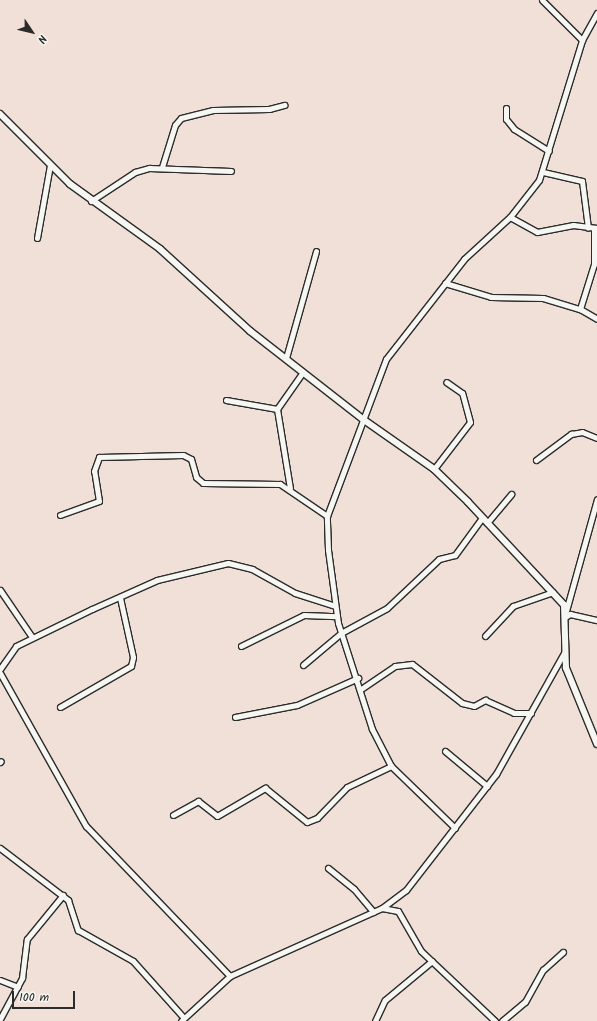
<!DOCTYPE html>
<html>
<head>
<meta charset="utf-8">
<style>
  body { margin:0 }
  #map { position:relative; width:597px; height:1021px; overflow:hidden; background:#f0e0d7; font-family:Kalam,sans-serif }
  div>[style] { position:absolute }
  .roads { filter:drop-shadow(1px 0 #2b2b2b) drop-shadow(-1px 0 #2b2b2b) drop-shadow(0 1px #2b2b2b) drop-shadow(0 -1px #2b2b2b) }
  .minor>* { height:5px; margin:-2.5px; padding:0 2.5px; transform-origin:2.5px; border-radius:2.5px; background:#f6f6f2 }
  .major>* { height:6px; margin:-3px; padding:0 3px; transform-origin:3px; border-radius:3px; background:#f6f6f2 }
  span { translate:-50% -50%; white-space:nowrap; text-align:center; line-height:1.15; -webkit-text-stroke:3px #f6f6f2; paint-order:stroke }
  .north { position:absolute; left:12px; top:12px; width:40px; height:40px; -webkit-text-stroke:3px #f6f6f2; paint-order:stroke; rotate:125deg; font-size:11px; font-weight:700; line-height:16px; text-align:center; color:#2b2b2b }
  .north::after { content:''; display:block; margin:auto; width:14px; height:18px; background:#2b2b2b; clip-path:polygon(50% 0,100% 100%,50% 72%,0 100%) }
  .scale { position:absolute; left:12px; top:991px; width:63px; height:18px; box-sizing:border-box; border:2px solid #2b2b2b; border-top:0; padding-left:5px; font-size:12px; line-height:14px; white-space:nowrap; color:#2b2b2b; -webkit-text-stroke:3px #f6f6f2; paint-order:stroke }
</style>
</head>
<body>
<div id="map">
  <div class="roads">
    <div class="minor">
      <i style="left:542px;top:0;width:57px;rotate:45deg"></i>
      <i style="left:506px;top:108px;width:11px;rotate:90deg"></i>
      <i style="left:506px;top:119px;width:13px;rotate:51deg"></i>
      <i style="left:514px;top:129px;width:41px;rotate:32.2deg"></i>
      <i style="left:162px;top:167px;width:44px;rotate:-72.8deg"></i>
      <i style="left:175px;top:125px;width:9px;rotate:-49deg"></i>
      <i style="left:181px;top:118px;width:33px;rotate:-14deg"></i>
      <i style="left:213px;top:110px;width:56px;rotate:-1deg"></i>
      <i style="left:269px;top:109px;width:16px;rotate:-15deg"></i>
      <i style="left:543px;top:172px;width:40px;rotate:13deg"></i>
      <i style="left:582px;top:181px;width:47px;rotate:82.7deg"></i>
      <i style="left:91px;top:201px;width:53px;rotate:-33.4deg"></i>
      <i style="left:135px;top:172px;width:15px;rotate:-16deg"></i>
      <i style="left:149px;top:168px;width:82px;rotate:2.1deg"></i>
      <i style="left:510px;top:217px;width:31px;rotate:29deg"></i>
      <i style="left:537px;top:232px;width:37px;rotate:-11deg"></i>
      <i style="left:573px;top:225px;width:24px;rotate:7deg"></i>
      <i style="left:37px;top:238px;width:74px;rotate:-79.9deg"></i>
      <i style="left:445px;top:283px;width:48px;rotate:16.9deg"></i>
      <i style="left:491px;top:297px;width:52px;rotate:1.1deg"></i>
      <i style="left:543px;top:298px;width:39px;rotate:17deg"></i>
      <i style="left:580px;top:309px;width:20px;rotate:30deg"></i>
      <i style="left:580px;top:309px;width:47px;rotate:-72.7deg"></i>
      <i style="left:594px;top:264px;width:35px;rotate:-90deg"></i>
      <i style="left:286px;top:358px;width:111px;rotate:-74.3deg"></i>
      <i style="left:226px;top:400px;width:52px;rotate:10deg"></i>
      <i style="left:277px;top:409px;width:45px;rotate:-54.9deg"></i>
      <i style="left:277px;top:409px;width:80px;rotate:80.7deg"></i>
      <i style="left:536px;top:460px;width:44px;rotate:-36.6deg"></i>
      <i style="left:571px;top:434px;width:11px;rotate:-10deg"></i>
      <i style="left:582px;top:432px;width:16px;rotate:22deg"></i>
      <i style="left:434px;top:469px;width:59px;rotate:-52.5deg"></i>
      <i style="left:470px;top:422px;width:30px;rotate:-105deg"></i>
      <i style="left:462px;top:393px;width:19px;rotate:-145deg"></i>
      <i style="left:60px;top:515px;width:41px;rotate:-19.7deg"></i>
      <i style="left:99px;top:501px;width:30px;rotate:-99deg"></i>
      <i style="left:94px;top:471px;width:15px;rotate:-70deg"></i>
      <i style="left:99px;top:457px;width:84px;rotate:-1.4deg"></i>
      <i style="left:183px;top:455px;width:9px;rotate:27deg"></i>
      <i style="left:191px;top:459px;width:19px;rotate:74deg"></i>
      <i style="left:196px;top:477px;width:9px;rotate:41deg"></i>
      <i style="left:203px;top:483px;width:77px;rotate:0.7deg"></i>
      <i style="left:280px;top:484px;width:57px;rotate:34.2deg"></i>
      <i style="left:487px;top:523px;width:38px;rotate:-50deg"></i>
      <i style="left:0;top:590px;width:57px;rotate:55.8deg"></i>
      <i style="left:566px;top:611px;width:116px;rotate:-74.5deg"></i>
      <i style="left:565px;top:617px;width:6px;rotate:-31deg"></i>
      <i style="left:570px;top:614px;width:28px;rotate:13deg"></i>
      <i style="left:485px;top:636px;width:41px;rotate:-47deg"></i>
      <i style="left:513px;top:606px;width:42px;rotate:-19.3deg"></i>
      <i style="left:241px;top:646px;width:70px;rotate:-26.2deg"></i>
      <i style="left:304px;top:615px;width:33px;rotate:2deg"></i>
      <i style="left:303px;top:665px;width:50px;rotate:-40.1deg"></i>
      <i style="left:341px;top:633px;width:52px;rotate:-28.5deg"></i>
      <i style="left:387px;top:608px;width:71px;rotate:-43.3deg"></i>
      <i style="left:439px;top:559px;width:16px;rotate:-14deg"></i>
      <i style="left:455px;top:555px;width:46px;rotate:-53.9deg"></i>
      <i style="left:0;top:669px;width:28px;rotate:-55deg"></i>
      <i style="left:16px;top:646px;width:85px;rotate:-26deg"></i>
      <i style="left:92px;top:609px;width:71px;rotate:-24deg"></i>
      <i style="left:157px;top:580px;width:73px;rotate:-13.5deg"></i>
      <i style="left:228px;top:563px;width:25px;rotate:14deg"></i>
      <i style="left:252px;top:569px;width:49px;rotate:29.2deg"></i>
      <i style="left:295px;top:593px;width:42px;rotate:18deg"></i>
      <i style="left:0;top:673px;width:176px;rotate:60.7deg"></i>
      <i style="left:86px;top:826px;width:208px;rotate:46.2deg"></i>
      <i style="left:361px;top:689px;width:41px;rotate:-34.1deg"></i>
      <i style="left:395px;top:666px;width:17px;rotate:-7deg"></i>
      <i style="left:412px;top:664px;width:63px;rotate:38deg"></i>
      <i style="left:462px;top:703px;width:12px;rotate:14deg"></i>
      <i style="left:474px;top:706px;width:13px;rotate:-29deg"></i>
      <i style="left:485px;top:700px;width:32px;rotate:24deg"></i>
      <i style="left:514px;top:713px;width:17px"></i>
      <i style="left:60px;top:707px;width:82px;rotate:-30deg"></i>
      <i style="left:131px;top:666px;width:9px;rotate:-77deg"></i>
      <i style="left:133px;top:657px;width:60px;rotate:-102.4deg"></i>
      <i style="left:235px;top:717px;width:63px;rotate:-11deg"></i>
      <i style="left:297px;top:705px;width:67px;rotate:-23.9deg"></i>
      <i style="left:445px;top:751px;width:55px;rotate:39.8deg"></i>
      <i style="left:0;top:762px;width:1px;rotate:-45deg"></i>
      <i style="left:173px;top:815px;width:29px;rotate:-29deg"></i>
      <i style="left:198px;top:801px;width:24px;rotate:38deg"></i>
      <i style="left:217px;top:816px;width:56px;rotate:-30.3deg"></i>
      <i style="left:265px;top:788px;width:54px;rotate:39deg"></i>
      <i style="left:307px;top:822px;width:11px;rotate:-22deg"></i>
      <i style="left:317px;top:818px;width:43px;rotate:-45.9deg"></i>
      <i style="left:347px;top:787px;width:49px;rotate:-25.5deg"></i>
      <i style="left:455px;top:828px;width:89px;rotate:-135.9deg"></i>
      <i style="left:391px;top:766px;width:42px;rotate:-117.2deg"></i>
      <i style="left:372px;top:729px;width:111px;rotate:-107.8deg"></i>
      <i style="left:338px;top:623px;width:74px;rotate:-97.8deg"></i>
      <i style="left:328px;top:550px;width:34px;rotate:-92deg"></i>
      <i style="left:327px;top:516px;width:168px;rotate:-69.4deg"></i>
      <i style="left:386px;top:359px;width:127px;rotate:-52deg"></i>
      <i style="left:464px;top:259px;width:62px;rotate:-42.4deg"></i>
      <i style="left:510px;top:217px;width:47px;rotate:-51.9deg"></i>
      <i style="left:539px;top:180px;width:146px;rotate:-72.9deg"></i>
      <i style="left:582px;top:40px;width:31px;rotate:-61deg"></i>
      <i style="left:0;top:848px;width:86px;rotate:37.4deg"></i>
      <i style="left:68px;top:900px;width:32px;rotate:72deg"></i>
      <i style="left:78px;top:930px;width:63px;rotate:29.4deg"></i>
      <i style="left:133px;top:961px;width:76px;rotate:48.2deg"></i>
      <i style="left:328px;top:868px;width:33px;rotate:39deg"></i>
      <i style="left:354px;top:889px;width:30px;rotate:50deg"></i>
      <i style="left:382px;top:908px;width:16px;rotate:11deg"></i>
      <i style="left:398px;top:911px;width:46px;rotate:60.1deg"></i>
      <i style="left:421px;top:951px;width:102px;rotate:43.4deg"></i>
      <i style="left:0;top:980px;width:19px;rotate:21deg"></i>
      <i style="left:0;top:1019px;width:47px;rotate:-61.8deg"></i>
      <i style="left:22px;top:978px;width:39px;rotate:-83deg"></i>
      <i style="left:27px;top:939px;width:57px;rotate:-50.7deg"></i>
      <i style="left:181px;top:1021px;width:67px;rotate:-42.6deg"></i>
      <i style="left:230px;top:976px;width:167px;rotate:-24.1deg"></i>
      <i style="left:382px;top:908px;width:30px;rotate:-37deg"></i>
      <i style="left:406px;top:890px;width:147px;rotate:-52.2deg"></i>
      <i style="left:496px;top:774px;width:139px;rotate:-60.7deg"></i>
      <i style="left:375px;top:1021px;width:23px;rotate:-65deg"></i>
      <i style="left:385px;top:1000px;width:61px;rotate:-39.7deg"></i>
      <i style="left:502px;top:1021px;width:30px;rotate:-40deg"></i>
      <i style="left:525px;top:1002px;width:37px;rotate:-61deg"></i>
      <i style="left:543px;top:970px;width:27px;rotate:-42deg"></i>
    </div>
    <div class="major">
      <i style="left:0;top:114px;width:99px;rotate:45deg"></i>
      <i style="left:70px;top:184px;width:111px;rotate:35.8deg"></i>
      <i style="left:160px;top:249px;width:122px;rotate:42.3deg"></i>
      <i style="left:250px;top:331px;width:145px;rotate:38deg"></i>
      <i style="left:364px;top:420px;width:85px;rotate:35deg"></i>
      <i style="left:434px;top:469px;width:47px;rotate:44.1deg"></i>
      <i style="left:468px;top:502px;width:141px;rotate:47deg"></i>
      <i style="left:564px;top:605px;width:63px;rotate:88.2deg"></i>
      <i style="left:566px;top:668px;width:82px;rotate:67.8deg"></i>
    </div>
  </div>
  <div class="north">N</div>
  <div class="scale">100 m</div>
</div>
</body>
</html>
